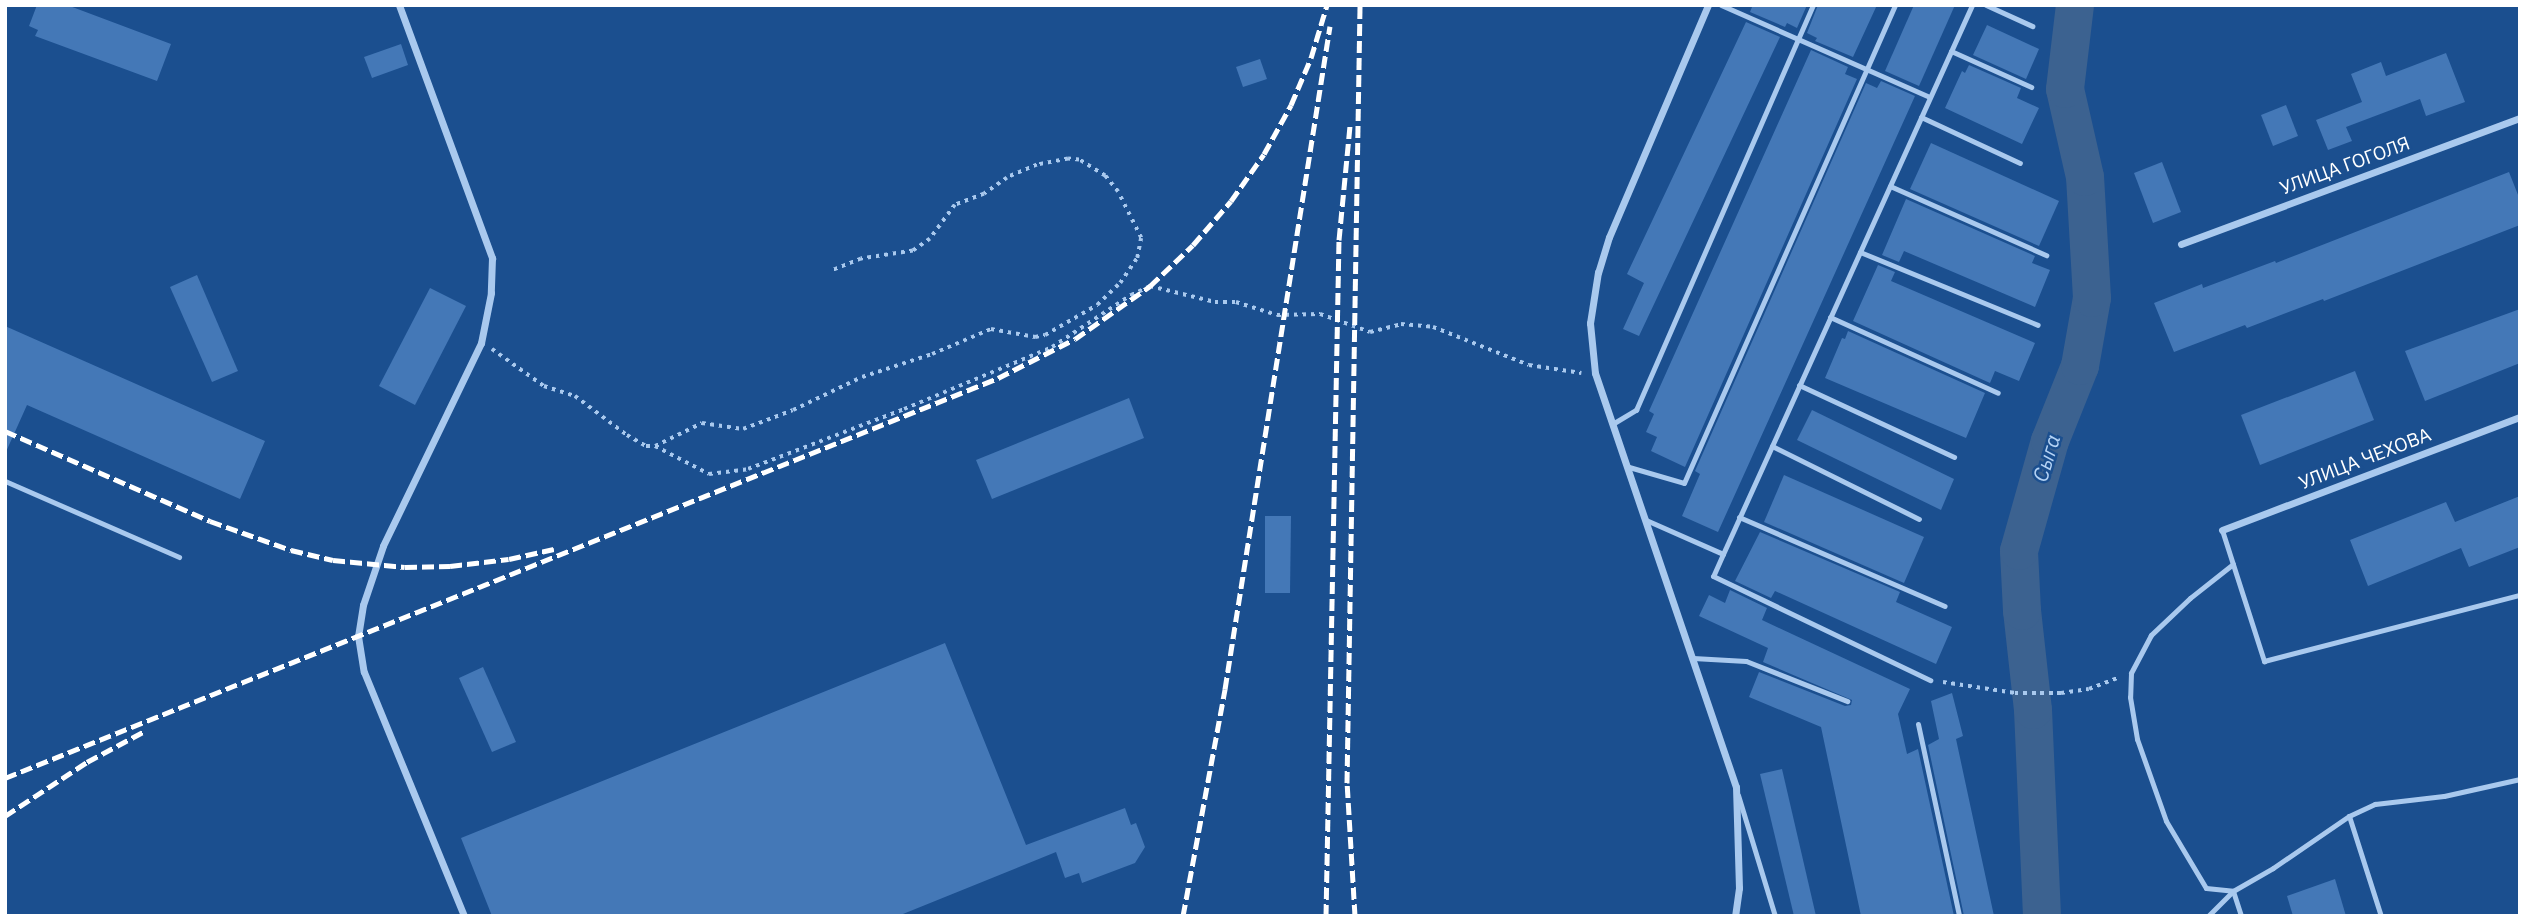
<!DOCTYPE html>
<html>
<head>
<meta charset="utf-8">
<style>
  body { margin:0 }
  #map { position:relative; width:2525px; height:921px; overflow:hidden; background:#1b4f8f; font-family:"IBM Plex Sans",sans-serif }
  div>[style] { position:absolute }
  .river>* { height:38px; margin:-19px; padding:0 19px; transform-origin:19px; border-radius:19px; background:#3c6290 }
  .building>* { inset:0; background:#4478b7 }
  .path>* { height:3.5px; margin-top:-1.75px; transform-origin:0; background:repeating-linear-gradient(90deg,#a9c9ee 0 3.5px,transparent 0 8.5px) }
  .lane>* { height:5px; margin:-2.5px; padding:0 2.5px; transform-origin:2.5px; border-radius:2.5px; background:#a9c9ee }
  .street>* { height:7px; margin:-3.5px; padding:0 3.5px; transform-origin:3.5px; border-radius:3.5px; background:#a9c9ee }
  .rail>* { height:5px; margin-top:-2.5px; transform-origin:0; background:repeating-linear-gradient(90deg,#fff 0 12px,transparent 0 17px) }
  span { translate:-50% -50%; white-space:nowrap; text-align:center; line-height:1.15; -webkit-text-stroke:5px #1b4f8f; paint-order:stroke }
  .street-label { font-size:19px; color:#fff }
  .water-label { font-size:21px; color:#b5d3f5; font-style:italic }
  .frame { position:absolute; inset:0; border:7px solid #fff; pointer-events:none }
</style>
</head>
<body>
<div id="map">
  <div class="river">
    <i style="left:2042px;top:916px;width:206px;rotate:-92.5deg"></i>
    <i style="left:2033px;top:710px;width:100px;rotate:-96.3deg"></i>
    <i style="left:2022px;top:611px;width:60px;rotate:-92.9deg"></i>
    <i style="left:2019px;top:551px;width:114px;rotate:-74.3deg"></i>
    <i style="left:2050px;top:441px;width:81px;rotate:-68.2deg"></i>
    <i style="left:2080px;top:366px;width:69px;rotate:-80deg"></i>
    <i style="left:2092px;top:298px;width:121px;rotate:-93.3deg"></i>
    <i style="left:2085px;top:177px;width:90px;rotate:-102.8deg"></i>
    <i style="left:2065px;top:89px;width:85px;rotate:-83.2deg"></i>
  </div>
  <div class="building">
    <i style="clip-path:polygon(37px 5px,67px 5px,171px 44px,157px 81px,35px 36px,38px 30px,29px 26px)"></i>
    <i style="clip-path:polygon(1748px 5px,1807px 5px,1797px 28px,1787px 23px,1785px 27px,1750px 12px,1752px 7px)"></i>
    <i style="clip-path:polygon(1818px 5px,1877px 5px,1853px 57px,1815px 41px,1817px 38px,1807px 33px)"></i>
    <i style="clip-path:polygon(1914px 5px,1955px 5px,1919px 86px,1885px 71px)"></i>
    <i style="clip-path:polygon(1746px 22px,1780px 37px,1639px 336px,1623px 329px,1644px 283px,1627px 274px)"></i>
    <i style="clip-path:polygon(1987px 25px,2039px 49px,2026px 79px,1973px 55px)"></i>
    <i style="clip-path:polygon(401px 44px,408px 65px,372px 78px,364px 57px)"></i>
    <i style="clip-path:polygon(1811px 50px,1848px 67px,1845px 74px,1857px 79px,1685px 467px,1651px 451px,1657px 437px,1646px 432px,1654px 414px,1649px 411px)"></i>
    <i style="clip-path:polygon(2446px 53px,2465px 102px,2426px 116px,2420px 99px,2346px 127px,2352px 141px,2328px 150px,2316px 120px,2362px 102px,2351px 74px,2381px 62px,2386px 76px)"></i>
    <i style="clip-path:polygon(1260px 59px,1267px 79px,1243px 87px,1236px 67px)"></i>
    <i style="clip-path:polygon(1969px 65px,2021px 88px,2017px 98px,2039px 108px,2022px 144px,1945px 108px,1962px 71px,1965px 73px)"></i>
    <i style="clip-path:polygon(1881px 81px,1915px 96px,1718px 532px,1682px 516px,1700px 474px,1695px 471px,1866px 83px,1877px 88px)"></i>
    <i style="clip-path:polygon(2286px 105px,2298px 136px,2273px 146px,2261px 115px)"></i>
    <i style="clip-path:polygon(1931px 143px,2059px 201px,2039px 246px,1910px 189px)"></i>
    <i style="clip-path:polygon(2162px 162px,2181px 212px,2153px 223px,2134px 173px)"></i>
    <i style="clip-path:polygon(2509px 172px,2520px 200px,2520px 225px,2324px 301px,2323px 299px,2247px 328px,2245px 325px,2174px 352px,2154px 303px,2202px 284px,2203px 288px,2275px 261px,2276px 263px)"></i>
    <i style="clip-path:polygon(1906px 199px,2035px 256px,2032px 263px,2050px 270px,2035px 307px,1904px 251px,1899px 262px,1882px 255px)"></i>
    <i style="clip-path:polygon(1878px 265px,1895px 272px,1891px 281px,2035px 343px,2019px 381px,1995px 371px,1990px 383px,1853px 321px)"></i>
    <i style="clip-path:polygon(197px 275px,238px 371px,212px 382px,170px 287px)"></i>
    <i style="clip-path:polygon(430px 288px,466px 306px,415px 405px,379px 386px)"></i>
    <i style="clip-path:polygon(2520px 309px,2520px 363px,2425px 401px,2405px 351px)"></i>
    <i style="clip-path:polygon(5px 326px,265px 441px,240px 499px,27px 405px,5px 454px)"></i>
    <i style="clip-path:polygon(1848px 331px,1985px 393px,1966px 438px,1825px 378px,1842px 338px,1845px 339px)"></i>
    <i style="clip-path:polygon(2355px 371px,2374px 420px,2260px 465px,2241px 415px)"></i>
    <i style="clip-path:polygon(1129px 398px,1144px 438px,992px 499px,976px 460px)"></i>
    <i style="clip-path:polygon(1812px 410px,1954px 479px,1941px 510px,1797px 440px)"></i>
    <i style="clip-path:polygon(1784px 475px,1924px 537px,1904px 583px,1764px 522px)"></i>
    <i style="clip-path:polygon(2520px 496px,2520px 547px,2469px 567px,2461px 548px,2368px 586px,2350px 540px,2446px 502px,2455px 522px)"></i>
    <i style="clip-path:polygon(1265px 516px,1291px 516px,1290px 593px,1265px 593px)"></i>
    <i style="clip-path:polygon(1760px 532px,1900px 592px,1896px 602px,1952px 627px,1936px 664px,1775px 591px,1771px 598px,1735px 581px)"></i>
    <i style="clip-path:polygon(1730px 590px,1767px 608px,1762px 620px,1910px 689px,1898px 714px,1907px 754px,1918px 749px,1954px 916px,1861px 916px,1821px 727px,1749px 697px,1759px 672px,1845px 706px,1851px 705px,1852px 700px,1763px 662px,1768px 648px,1699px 616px,1709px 595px,1725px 603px)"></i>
    <i style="clip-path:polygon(945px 643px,1026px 845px,1125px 808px,1131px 825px,1136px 823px,1145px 847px,1135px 863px,1082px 883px,1079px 873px,1065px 878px,1056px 852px,898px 916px,492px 916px,461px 838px)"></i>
    <i style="clip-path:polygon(483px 667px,516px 742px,492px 752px,459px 678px)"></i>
    <i style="clip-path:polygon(1952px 693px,1963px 736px,1956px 739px,1994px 916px,1964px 916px,1928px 745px,1939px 739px,1931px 701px)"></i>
    <i style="clip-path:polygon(1782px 769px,1816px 916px,1794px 916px,1760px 774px)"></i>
    <i style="clip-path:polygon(2335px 879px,2346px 916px,2293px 916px,2287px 896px)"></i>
  </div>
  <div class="path">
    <i style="left:492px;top:349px;width:64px;rotate:35.4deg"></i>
    <i style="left:544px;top:386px;width:33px;rotate:18deg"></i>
    <i style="left:575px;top:396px;width:65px;rotate:36.9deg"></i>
    <i style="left:627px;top:435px;width:22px;rotate:30deg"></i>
    <i style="left:646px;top:446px;width:9px"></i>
    <i style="left:655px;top:446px;width:52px;rotate:-26.1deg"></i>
    <i style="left:702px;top:423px;width:41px;rotate:8.3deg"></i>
    <i style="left:743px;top:429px;width:53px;rotate:-20.8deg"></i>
    <i style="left:793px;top:410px;width:76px;rotate:-25.6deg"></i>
    <i style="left:862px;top:377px;width:74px;rotate:-18.2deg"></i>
    <i style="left:932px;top:354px;width:64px;rotate:-23deg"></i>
    <i style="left:991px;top:329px;width:45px;rotate:10.3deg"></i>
    <i style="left:1035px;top:337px;width:10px;rotate:-11deg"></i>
    <i style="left:1045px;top:335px;width:60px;rotate:-30deg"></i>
    <i style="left:1097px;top:305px;width:32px;rotate:-44deg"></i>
    <i style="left:1120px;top:283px;width:30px;rotate:-56deg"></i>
    <i style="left:1137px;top:258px;width:20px;rotate:-79deg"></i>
    <i style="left:1141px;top:238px;width:51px;rotate:-116.6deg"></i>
    <i style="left:1118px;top:192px;width:21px;rotate:-129deg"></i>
    <i style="left:1105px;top:176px;width:31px;rotate:-148deg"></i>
    <i style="left:1079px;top:160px;width:11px;rotate:-175deg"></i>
    <i style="left:1068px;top:159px;width:32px;rotate:169deg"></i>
    <i style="left:1037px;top:165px;width:33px;rotate:157deg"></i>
    <i style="left:1007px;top:178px;width:28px;rotate:145deg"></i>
    <i style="left:984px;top:194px;width:31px;rotate:159deg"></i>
    <i style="left:955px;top:205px;width:42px;rotate:126.3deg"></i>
    <i style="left:930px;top:239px;width:21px;rotate:145deg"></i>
    <i style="left:913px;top:251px;width:53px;rotate:171.3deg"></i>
    <i style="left:861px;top:259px;width:32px;rotate:158deg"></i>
    <i style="left:655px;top:446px;width:61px;rotate:27.4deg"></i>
    <i style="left:709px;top:474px;width:39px;rotate:-7deg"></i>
    <i style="left:748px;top:469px;width:167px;rotate:-21deg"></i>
    <i style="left:904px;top:409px;width:160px;rotate:-22.7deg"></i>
    <i style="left:1052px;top:347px;width:95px;rotate:-33.4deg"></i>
    <i style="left:1131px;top:295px;width:21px;rotate:-25deg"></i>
    <i style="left:1150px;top:286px;width:67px;rotate:13.8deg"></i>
    <i style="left:1215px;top:302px;width:21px"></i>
    <i style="left:1236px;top:302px;width:43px;rotate:17.6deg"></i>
    <i style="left:1277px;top:315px;width:43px;rotate:-1.3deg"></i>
    <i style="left:1320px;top:314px;width:53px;rotate:19.8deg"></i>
    <i style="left:1370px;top:332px;width:32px;rotate:-14deg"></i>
    <i style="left:1401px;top:324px;width:32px;rotate:5deg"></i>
    <i style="left:1433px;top:327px;width:103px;rotate:21.6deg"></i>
    <i style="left:1529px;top:365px;width:53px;rotate:8.7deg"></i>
    <i style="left:1943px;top:682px;width:73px;rotate:8.7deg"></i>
    <i style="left:2015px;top:693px;width:46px"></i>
    <i style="left:2061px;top:693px;width:28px;rotate:-8deg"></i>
    <i style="left:2089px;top:689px;width:30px;rotate:-21deg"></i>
  </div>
  <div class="lane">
    <i style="left:1721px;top:5px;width:228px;rotate:23.8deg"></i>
    <i style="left:1986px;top:5px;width:51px;rotate:24.5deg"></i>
    <i style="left:1951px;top:51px;width:88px;rotate:24.2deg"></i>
    <i style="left:1921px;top:117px;width:109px;rotate:24.9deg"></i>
    <i style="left:1890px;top:186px;width:171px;rotate:23.9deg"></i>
    <i style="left:1860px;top:252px;width:192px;rotate:22.3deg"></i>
    <i style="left:1830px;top:317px;width:184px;rotate:24.3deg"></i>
    <i style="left:1799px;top:385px;width:171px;rotate:24.9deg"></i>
    <i style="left:1614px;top:423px;width:26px;rotate:-31deg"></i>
    <i style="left:1636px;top:410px;width:442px;rotate:-66.4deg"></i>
    <i style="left:1772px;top:446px;width:164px;rotate:26.4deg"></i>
    <i style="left:1629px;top:467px;width:57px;rotate:16.2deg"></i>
    <i style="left:1684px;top:483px;width:522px;rotate:-66.18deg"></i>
    <i style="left:5px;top:481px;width:190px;rotate:23.6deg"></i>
    <i style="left:1739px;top:517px;width:224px;rotate:23.4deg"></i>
    <i style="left:1646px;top:520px;width:84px;rotate:23.8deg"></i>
    <i style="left:1723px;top:554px;width:24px;rotate:114deg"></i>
    <i style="left:1713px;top:576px;width:241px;rotate:25.6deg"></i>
    <i style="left:2222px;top:530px;width:138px;rotate:72.2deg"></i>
    <i style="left:2264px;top:661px;width:264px;rotate:-14.5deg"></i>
    <i style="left:1723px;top:554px;width:603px;rotate:-65.6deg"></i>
    <i style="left:2233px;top:564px;width:55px;rotate:141.7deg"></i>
    <i style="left:2190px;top:598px;width:54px;rotate:136.5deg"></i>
    <i style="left:2151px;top:635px;width:43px;rotate:117.8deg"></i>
    <i style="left:2131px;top:673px;width:24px;rotate:92deg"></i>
    <i style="left:2130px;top:697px;width:43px;rotate:80.5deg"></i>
    <i style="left:2137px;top:739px;width:87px;rotate:70.5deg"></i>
    <i style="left:2166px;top:821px;width:78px;rotate:59.2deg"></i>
    <i style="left:2206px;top:888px;width:27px;rotate:6deg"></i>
    <i style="left:2233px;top:891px;width:26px;rotate:72deg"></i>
    <i style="left:1693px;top:658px;width:53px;rotate:3.2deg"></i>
    <i style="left:1746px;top:661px;width:109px;rotate:21.6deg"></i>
    <i style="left:1918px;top:724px;width:196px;rotate:77.9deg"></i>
    <i style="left:1738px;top:795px;width:127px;rotate:73deg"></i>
    <i style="left:2349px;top:816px;width:105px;rotate:72.3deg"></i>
    <i style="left:2208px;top:916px;width:35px;rotate:-45deg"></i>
    <i style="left:2233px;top:891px;width:46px;rotate:-29.9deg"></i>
    <i style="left:2273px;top:868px;width:92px;rotate:-34.4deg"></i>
    <i style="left:2349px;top:816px;width:29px;rotate:-25deg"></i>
    <i style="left:2375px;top:804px;width:69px;rotate:-6.6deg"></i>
    <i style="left:2444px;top:796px;width:78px;rotate:-12.6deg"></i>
  </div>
  <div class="street">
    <i style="left:399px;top:5px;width:270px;rotate:69.8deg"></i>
    <i style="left:492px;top:258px;width:35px;rotate:92deg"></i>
    <i style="left:491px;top:293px;width:51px;rotate:101.3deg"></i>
    <i style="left:481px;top:343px;width:225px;rotate:115.8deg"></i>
    <i style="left:383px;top:546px;width:62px;rotate:108.7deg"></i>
    <i style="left:363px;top:605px;width:31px;rotate:99deg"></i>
    <i style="left:358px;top:636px;width:36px;rotate:81deg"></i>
    <i style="left:364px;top:672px;width:264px;rotate:67.7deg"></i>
    <i style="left:1708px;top:5px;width:252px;rotate:113.1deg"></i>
    <i style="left:1609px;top:237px;width:37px;rotate:107deg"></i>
    <i style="left:1598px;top:272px;width:52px;rotate:98.9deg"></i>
    <i style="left:1590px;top:323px;width:50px;rotate:84.3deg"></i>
    <i style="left:1595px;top:373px;width:437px;rotate:71.2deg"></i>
    <i style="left:1736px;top:787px;width:101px;rotate:88.3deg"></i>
    <i style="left:1739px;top:888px;width:28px;rotate:98deg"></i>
    <i style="left:2181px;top:244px;width:362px;rotate:-20.4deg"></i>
    <i style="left:2222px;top:530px;width:319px;rotate:-20.8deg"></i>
  </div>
  <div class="rail">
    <i style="left:5px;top:431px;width:224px;rotate:23.7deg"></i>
    <i style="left:210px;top:521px;width:86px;rotate:19.7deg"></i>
    <i style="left:291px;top:550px;width:43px;rotate:13.4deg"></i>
    <i style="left:333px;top:560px;width:72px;rotate:5.6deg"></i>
    <i style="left:405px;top:567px;width:45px;rotate:-1.3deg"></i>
    <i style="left:450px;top:566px;width:59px;rotate:-6.8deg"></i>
    <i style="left:509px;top:559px;width:46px;rotate:-12.5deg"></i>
    <i style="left:5px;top:778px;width:1071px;rotate:-21.94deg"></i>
    <i style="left:998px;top:378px;width:86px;rotate:-26.9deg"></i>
    <i style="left:1075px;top:339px;width:92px;rotate:-35.2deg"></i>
    <i style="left:1150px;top:286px;width:59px;rotate:-43.6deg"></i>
    <i style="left:1193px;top:245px;width:58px;rotate:-49.2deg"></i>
    <i style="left:1231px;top:201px;width:57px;rotate:-54.9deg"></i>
    <i style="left:1264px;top:154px;width:56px;rotate:-61.1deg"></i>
    <i style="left:1291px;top:105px;width:51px;rotate:-66.9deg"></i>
    <i style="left:1311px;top:58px;width:55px;rotate:-73.2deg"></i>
    <i style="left:5px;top:816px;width:98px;rotate:-33.4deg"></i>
    <i style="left:87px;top:762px;width:64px;rotate:-28.2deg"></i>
    <i style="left:1183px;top:916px;width:231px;rotate:-79.5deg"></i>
    <i style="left:1225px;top:689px;width:671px;rotate:-81deg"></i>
    <i style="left:1326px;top:916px;width:676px;rotate:-88.9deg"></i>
    <i style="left:1339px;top:240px;width:115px;rotate:-84.5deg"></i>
    <i style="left:1355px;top:916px;width:133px;rotate:-93.4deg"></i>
    <i style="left:1347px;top:783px;width:778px;rotate:-89.04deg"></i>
  </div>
  <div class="street-label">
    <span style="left:2345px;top:166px;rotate:-20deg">УЛИЦА ГОГОЛЯ</span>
    <span style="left:2365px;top:459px;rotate:-21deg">УЛИЦА ЧЕХОВА</span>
  </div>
  <div class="water-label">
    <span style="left:2046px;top:458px;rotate:-73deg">Сыга</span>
  </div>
  <div class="frame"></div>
</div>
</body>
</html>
